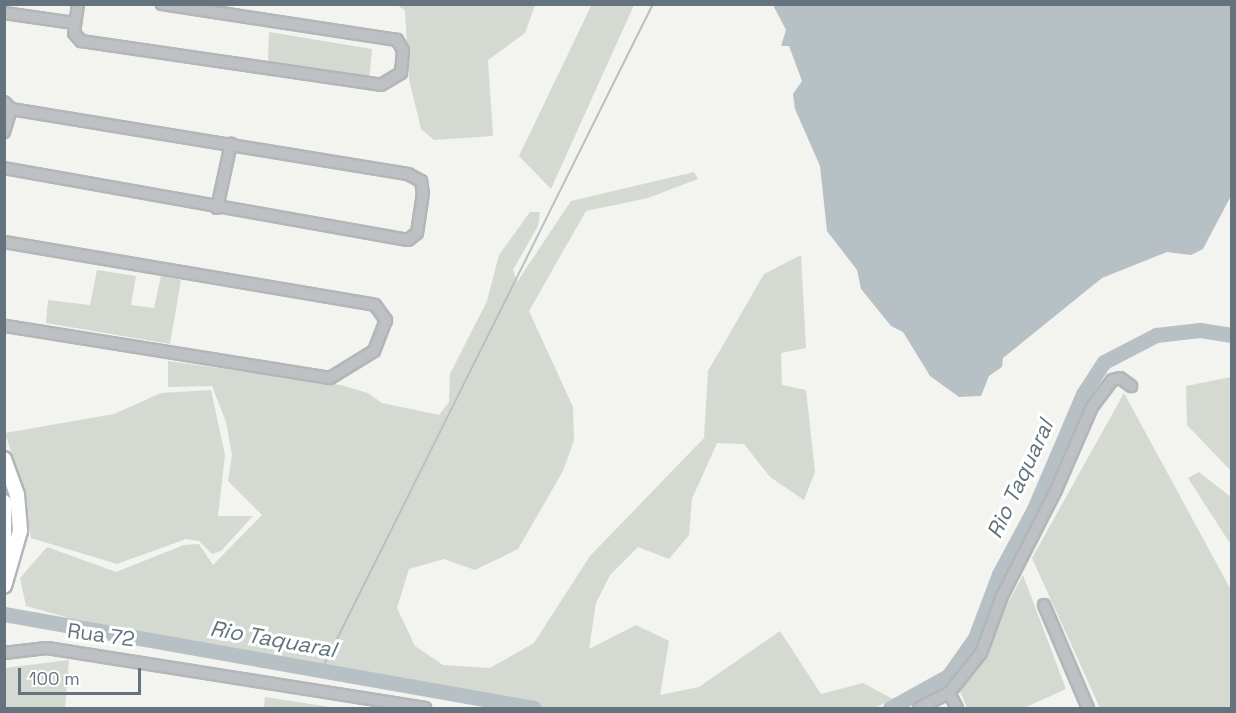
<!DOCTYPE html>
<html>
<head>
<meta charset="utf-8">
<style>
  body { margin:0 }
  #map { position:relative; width:1236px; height:713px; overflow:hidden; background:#f3f3f0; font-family:"Space Grotesk",sans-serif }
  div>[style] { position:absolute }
  .green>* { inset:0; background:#d4dad1 }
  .water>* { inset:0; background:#b7c1c5 }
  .stream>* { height:2px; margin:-1px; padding:0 1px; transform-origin:1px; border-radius:1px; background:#b7c1c5 }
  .river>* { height:15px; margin:-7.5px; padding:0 7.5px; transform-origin:7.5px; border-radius:7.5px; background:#b7c1c5 }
  .roads { filter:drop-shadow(2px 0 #b3b6b9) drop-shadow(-2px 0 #b3b6b9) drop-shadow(0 2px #b3b6b9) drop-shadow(0 -2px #b3b6b9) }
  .minor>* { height:10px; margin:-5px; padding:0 5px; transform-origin:5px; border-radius:5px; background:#bdc1c4 }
  .major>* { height:14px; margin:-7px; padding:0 7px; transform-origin:7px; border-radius:7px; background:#fff }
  span { translate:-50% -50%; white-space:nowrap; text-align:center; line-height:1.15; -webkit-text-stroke:6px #fff; paint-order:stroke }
  .street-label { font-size:21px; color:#65737e }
  .water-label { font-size:22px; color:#61747b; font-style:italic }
  .frame { position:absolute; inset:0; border:6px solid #65737e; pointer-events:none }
  .scale { position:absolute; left:18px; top:668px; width:123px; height:27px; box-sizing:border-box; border:3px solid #65737e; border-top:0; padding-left:8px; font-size:18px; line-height:21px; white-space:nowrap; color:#65737e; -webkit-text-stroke:4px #fff; paint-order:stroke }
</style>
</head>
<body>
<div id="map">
  <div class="green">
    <i style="clip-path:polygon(592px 4px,634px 5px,551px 189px,519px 156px)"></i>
    <i style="clip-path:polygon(398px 5px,535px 5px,525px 33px,488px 60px,493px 136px,434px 140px,421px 129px,409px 79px,405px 11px)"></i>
    <i style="clip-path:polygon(269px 32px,372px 49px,369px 80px,268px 62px)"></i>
    <i style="clip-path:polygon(694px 172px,698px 179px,648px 198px,586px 211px,529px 311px,573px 407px,574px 440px,563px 471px,518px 549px,475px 570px,444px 559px,409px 569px,397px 608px,415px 646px,443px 665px,490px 668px,534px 643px,590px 556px,704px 438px,708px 371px,764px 274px,801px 255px,806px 348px,781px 353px,782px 385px,806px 390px,815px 472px,804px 500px,770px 477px,744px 444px,717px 443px,692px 499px,689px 535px,669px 559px,638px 547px,610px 575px,596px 603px,589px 649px,636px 625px,669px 641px,660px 695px,699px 687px,780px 631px,821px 694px,863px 683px,893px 699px,875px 708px,546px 708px,296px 669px,206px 646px,115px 631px,26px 606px,20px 578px,47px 547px,116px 572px,184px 545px,199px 544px,213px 565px,262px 515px,228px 481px,232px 455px,226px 422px,212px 386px,168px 387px,168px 361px,341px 385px,368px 393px,382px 403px,439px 415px,449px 402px,450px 374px,487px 301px,499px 255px,530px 212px,540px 212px,538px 226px,513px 270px,517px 282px,571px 201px)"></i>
    <i style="clip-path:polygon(97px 270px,136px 276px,131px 305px,154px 308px,161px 276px,181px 280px,170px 344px,46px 323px,48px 300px,90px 305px)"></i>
    <i style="clip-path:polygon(1231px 377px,1232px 377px,1231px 471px,1187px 425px,1186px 386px)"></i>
    <i style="clip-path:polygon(211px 390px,225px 455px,218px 516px,253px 516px,221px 551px,212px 554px,199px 541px,186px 539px,117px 564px,31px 538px,19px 476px,5px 433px,114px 414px,161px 393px)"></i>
    <i style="clip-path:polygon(1124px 393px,1231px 590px,1231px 708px,1100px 708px,1032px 558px)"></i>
    <i style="clip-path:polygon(1199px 472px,1231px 497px,1231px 545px,1188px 478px)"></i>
    <i style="clip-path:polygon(1023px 575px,1066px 689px,1024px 708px,967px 708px,960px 691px)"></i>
    <i style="clip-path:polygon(69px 660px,65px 708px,5px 708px,5px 668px)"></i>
    <i style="clip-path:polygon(265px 697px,337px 708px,264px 708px)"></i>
  </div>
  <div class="water">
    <i style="clip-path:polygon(773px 5px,1231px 5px,1231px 196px,1203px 249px,1191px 255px,1167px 252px,1102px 278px,1003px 358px,1002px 367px,989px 376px,981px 396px,959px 397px,930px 376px,903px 332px,891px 326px,861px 289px,857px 270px,827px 231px,820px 166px,795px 109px,793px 94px,802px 81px,789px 46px,781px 46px,786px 30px)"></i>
  </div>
  <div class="stream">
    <i style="left:321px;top:671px;width:745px;rotate:-63.54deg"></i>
  </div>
  <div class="river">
    <i style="left:4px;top:614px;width:538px;rotate:10.06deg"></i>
    <i style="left:890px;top:708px;width:66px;rotate:-28.9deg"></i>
    <i style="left:948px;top:676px;width:47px;rotate:-54.6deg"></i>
    <i style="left:975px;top:638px;width:68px;rotate:-69.4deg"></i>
    <i style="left:999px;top:574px;width:74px;rotate:-61.7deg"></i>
    <i style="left:1034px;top:509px;width:125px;rotate:-66.9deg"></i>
    <i style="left:1083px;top:394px;width:38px;rotate:-57deg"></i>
    <i style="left:1104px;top:362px;width:59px;rotate:-27.4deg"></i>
    <i style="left:1156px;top:335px;width:44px;rotate:-6.5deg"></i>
    <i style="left:1200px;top:330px;width:32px;rotate:9deg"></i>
  </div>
  <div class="roads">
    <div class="minor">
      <i style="left:78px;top:4px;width:29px;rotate:98deg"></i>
      <i style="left:74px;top:33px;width:11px;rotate:49deg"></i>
      <i style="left:81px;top:41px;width:303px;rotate:8.3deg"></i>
      <i style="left:381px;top:85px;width:23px;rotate:-31deg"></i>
      <i style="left:401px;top:73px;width:23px;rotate:-85deg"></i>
      <i style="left:403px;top:50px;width:12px;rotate:-121deg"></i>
      <i style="left:397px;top:40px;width:238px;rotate:-171.3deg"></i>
      <i style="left:4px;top:13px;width:71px;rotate:8.1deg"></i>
      <i style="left:4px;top:102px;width:10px;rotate:45deg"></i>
      <i style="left:11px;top:109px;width:402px;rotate:9.3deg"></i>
      <i style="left:408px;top:174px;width:15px;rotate:28deg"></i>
      <i style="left:421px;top:181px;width:12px;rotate:81deg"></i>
      <i style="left:423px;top:193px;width:40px;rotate:98.5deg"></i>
      <i style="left:417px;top:233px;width:11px;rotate:142deg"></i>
      <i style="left:408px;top:240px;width:410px;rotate:-169.9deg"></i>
      <i style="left:4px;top:132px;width:24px;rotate:-73deg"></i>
      <i style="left:217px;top:208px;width:66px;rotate:-77.7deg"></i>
      <i style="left:4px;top:242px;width:376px;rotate:9.6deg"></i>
      <i style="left:375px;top:305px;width:19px;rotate:54deg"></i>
      <i style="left:386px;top:320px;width:33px;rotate:111deg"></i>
      <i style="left:374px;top:351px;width:52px;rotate:148.5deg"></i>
      <i style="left:330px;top:378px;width:330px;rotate:-170.9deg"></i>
      <i style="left:1044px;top:605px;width:112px;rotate:66.9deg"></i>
      <i style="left:4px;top:653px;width:43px;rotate:-6.6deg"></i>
      <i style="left:47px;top:648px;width:383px;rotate:9deg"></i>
      <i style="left:949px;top:693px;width:17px;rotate:62deg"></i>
      <i style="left:919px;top:708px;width:34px;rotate:-27deg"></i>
      <i style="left:949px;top:693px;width:51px;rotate:-51.3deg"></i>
      <i style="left:981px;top:653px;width:61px;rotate:-69.8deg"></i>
      <i style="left:1002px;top:596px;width:119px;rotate:-63deg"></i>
      <i style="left:1056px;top:490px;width:90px;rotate:-66.6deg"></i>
      <i style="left:1092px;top:407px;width:34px;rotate:-53deg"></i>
      <i style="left:1112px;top:380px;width:8px;rotate:-14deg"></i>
      <i style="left:1120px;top:378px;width:14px;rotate:36deg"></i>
    </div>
    <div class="major">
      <i style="left:4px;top:459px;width:38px;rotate:70deg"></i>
      <i style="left:17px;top:495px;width:36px;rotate:85deg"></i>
      <i style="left:20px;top:531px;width:57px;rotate:106.2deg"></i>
      <i style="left:4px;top:502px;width:45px;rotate:90deg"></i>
    </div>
  </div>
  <div class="street-label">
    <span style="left:101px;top:635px;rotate:8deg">Rua 72</span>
  </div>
  <div class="water-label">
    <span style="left:1020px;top:479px;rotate:-65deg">Rio Taquaral</span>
    <span style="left:273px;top:639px;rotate:10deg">Rio Taquaral</span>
  </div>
  <div class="frame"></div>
  <div class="scale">100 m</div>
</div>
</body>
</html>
